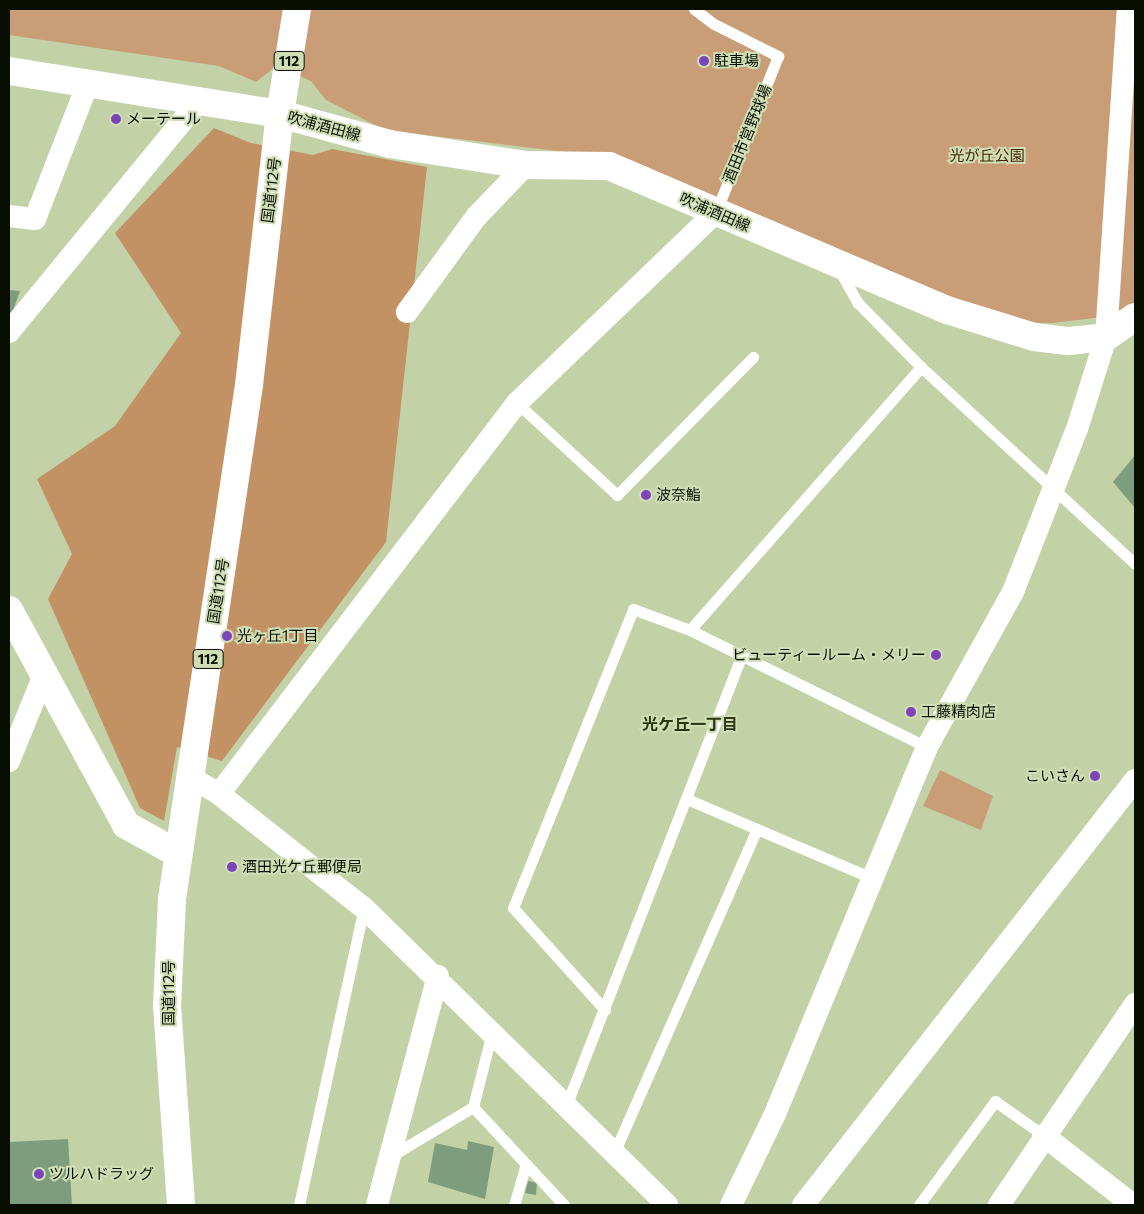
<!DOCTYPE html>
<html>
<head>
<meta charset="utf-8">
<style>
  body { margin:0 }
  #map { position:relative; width:1144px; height:1214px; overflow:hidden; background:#c3d1a7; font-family:Commissioner,"Noto Sans JP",sans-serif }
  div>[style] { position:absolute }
  .green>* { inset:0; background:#c99d76 }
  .forest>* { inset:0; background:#c29265 }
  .building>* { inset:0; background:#7e9d7c }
  .lane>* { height:11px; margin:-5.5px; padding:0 5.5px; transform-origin:5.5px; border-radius:5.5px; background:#fff }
  .street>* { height:22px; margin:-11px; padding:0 11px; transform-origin:11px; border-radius:11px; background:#fff }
  .secondary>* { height:28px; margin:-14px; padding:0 14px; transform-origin:14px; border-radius:14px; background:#fff }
  .highway>* { height:28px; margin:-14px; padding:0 14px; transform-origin:14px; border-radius:14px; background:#fff }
  .dots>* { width:14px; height:14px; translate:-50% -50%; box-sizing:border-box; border:2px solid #cfdeb4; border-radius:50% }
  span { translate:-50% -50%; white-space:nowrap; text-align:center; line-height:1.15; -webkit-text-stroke:4px #cfdeb4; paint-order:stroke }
  .shield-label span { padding:1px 4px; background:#cfdeb4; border:1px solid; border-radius:4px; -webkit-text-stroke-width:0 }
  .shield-label { font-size:14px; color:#090e02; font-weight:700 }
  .poi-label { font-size:15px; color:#090e02 }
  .left { translate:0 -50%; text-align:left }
  .right { translate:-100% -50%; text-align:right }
  .street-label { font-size:15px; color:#090e02 }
  .park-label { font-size:15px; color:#442400 }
  .neighbourhood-label { font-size:16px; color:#2c3612; font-weight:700 }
  .frame { position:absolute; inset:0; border:10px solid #090e02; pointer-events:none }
</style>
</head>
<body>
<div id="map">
  <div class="green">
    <i style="clip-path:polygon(9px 9px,1135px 9px,1135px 313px,1053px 323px,1004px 322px,606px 157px,385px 130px,326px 100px,311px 81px,276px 66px,256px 82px,219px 66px,9px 35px)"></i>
    <i style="clip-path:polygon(940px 770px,993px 796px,981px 830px,923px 806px)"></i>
  </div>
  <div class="forest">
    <i style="clip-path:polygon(214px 128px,251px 143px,313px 155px,332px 149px,427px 167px,386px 542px,222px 761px,177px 747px,164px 821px,140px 808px,48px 599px,72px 554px,37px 479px,115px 426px,181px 333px,115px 233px)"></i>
  </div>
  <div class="building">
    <i style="clip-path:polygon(9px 290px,20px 291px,9px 322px)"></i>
    <i style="clip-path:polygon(1135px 455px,1135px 508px,1113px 482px)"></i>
    <i style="clip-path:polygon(68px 1139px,72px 1205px,9px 1205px,9px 1142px)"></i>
    <i style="clip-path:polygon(468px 1141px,494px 1147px,485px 1199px,428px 1182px,435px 1143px,467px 1150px)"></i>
    <i style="clip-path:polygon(528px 1181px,537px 1183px,536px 1195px,525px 1193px)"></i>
  </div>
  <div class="lane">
    <i style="left:694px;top:9px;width:25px;rotate:37deg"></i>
    <i style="left:714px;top:24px;width:72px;rotate:26.6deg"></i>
    <i style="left:778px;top:56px;width:168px;rotate:111.7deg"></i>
    <i style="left:840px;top:271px;width:37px;rotate:61deg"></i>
    <i style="left:858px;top:303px;width:90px;rotate:45.5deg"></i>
    <i style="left:921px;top:367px;width:291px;rotate:42.6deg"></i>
    <i style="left:921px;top:367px;width:350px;rotate:131.3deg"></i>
    <i style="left:690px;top:630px;width:264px;rotate:26.3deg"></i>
    <i style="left:517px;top:403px;width:136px;rotate:42.6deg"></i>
    <i style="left:617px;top:495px;width:194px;rotate:-45.4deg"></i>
    <i style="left:687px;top:799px;width:76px;rotate:23.2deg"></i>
    <i style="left:605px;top:1010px;width:137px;rotate:-132deg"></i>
    <i style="left:513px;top:908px;width:322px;rotate:-68.1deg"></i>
    <i style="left:633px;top:609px;width:61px;rotate:20.2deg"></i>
    <i style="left:492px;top:1032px;width:77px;rotate:104.2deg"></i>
    <i style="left:473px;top:1107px;width:78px;rotate:47.1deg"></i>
    <i style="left:526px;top:1164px;width:43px;rotate:106.3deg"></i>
    <i style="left:566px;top:1106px;width:481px;rotate:-68.7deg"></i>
    <i style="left:614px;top:1153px;width:354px;rotate:-66.2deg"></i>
    <i style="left:757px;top:829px;width:127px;rotate:23.1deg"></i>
    <i style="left:391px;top:1156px;width:96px;rotate:-30.9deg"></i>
    <i style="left:526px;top:1164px;width:56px;rotate:47.2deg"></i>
    <i style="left:299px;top:1205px;width:304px;rotate:-77.7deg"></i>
    <i style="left:919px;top:1205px;width:129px;rotate:-53.8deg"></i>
    <i style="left:995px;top:1101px;width:59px;rotate:35.3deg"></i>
  </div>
  <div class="street">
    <i style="left:9px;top:216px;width:26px;rotate:7deg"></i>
    <i style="left:35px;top:219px;width:146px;rotate:-68.7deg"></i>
    <i style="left:407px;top:312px;width:117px;rotate:-54deg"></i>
    <i style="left:476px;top:217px;width:72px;rotate:-46.1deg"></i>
    <i style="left:9px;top:332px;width:299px;rotate:-50.6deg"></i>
    <i style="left:9px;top:761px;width:93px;rotate:-67.9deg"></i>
    <i style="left:190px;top:777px;width:34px;rotate:30deg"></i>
    <i style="left:219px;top:794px;width:492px;rotate:-52.7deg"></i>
    <i style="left:517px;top:403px;width:276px;rotate:-43.8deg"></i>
    <i style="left:219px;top:794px;width:184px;rotate:38.2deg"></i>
    <i style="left:364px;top:908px;width:424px;rotate:44.4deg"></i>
    <i style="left:1043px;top:1135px;width:114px;rotate:37.9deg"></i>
    <i style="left:377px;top:1205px;width:237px;rotate:-75.1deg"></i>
    <i style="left:731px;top:1205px;width:101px;rotate:-64.2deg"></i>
    <i style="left:775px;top:1114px;width:397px;rotate:-67.5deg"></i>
    <i style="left:927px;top:747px;width:177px;rotate:-61deg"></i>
    <i style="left:1013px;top:592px;width:175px;rotate:-68.6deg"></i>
    <i style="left:1077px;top:429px;width:96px;rotate:-72.5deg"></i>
    <i style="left:1106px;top:337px;width:329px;rotate:-86.2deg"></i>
    <i style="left:803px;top:1205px;width:539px;rotate:-52deg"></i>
    <i style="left:999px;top:1205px;width:243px;rotate:-55.9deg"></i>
  </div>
  <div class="secondary">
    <i style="left:9px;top:71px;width:274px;rotate:9deg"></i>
    <i style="left:280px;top:114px;width:114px;rotate:15.3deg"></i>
    <i style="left:390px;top:144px;width:138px;rotate:8.8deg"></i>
    <i style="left:526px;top:165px;width:83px;rotate:0.7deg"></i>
    <i style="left:609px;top:166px;width:367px;rotate:23.1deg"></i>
    <i style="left:947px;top:310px;width:91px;rotate:17.2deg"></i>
    <i style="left:1034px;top:337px;width:35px;rotate:7deg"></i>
    <i style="left:1069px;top:341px;width:37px;rotate:-6deg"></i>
    <i style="left:1106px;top:337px;width:35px;rotate:-35deg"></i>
    <i style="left:9px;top:610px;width:245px;rotate:61.4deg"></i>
    <i style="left:126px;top:825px;width:58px;rotate:28.8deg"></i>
  </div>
  <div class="highway">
    <i style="left:181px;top:1205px;width:199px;rotate:-94deg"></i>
    <i style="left:167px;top:1006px;width:107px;rotate:-87.3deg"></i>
    <i style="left:172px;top:899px;width:520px;rotate:-81.48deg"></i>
    <i style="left:249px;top:385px;width:273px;rotate:-83.5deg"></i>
    <i style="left:280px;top:114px;width:106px;rotate:-80.8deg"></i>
  </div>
  <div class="dots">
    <i style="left:704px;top:61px;background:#7d43b9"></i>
    <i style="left:116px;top:119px;background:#7d43b9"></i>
    <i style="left:646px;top:495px;background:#7d43b9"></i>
    <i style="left:227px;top:636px;background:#7d43b9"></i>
    <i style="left:936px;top:655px;background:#7d43b9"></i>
    <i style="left:911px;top:712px;background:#7d43b9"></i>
    <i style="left:1095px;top:776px;background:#7d43b9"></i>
    <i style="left:232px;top:867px;background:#7d43b9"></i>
    <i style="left:39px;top:1174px;background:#7d43b9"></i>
  </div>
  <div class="shield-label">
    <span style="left:289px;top:61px">112</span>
    <span style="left:208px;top:659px">112</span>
  </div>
  <div class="poi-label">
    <span class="left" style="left:714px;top:61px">駐車場</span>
    <span class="left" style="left:126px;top:119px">メーテール</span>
    <span class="left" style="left:656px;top:495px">波奈鮨</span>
    <span class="left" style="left:237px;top:636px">光ヶ丘1丁目</span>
    <span class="right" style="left:926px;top:655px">ビューティールーム・メリー</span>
    <span class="left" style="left:921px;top:712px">工藤精肉店</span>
    <span class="right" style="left:1085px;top:776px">こいさん</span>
    <span class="left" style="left:242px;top:867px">酒田光ケ丘郵便局</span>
    <span class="left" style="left:49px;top:1174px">ツルハドラッグ</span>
  </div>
  <div class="street-label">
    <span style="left:324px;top:126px;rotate:15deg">吹浦酒田線</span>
    <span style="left:747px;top:134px;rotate:-68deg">酒田市営野球場</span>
    <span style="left:271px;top:190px;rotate:-83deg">国道112号</span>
    <span style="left:715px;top:212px;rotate:23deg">吹浦酒田線</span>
    <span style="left:218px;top:591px;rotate:-81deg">国道112号</span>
    <span style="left:169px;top:993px;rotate:-90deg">国道112号</span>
  </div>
  <div class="park-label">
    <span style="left:987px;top:156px">光が丘公園</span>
  </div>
  <div class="neighbourhood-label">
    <span style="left:690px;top:724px">光ケ丘一丁目</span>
  </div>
  <div class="frame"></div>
</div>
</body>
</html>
